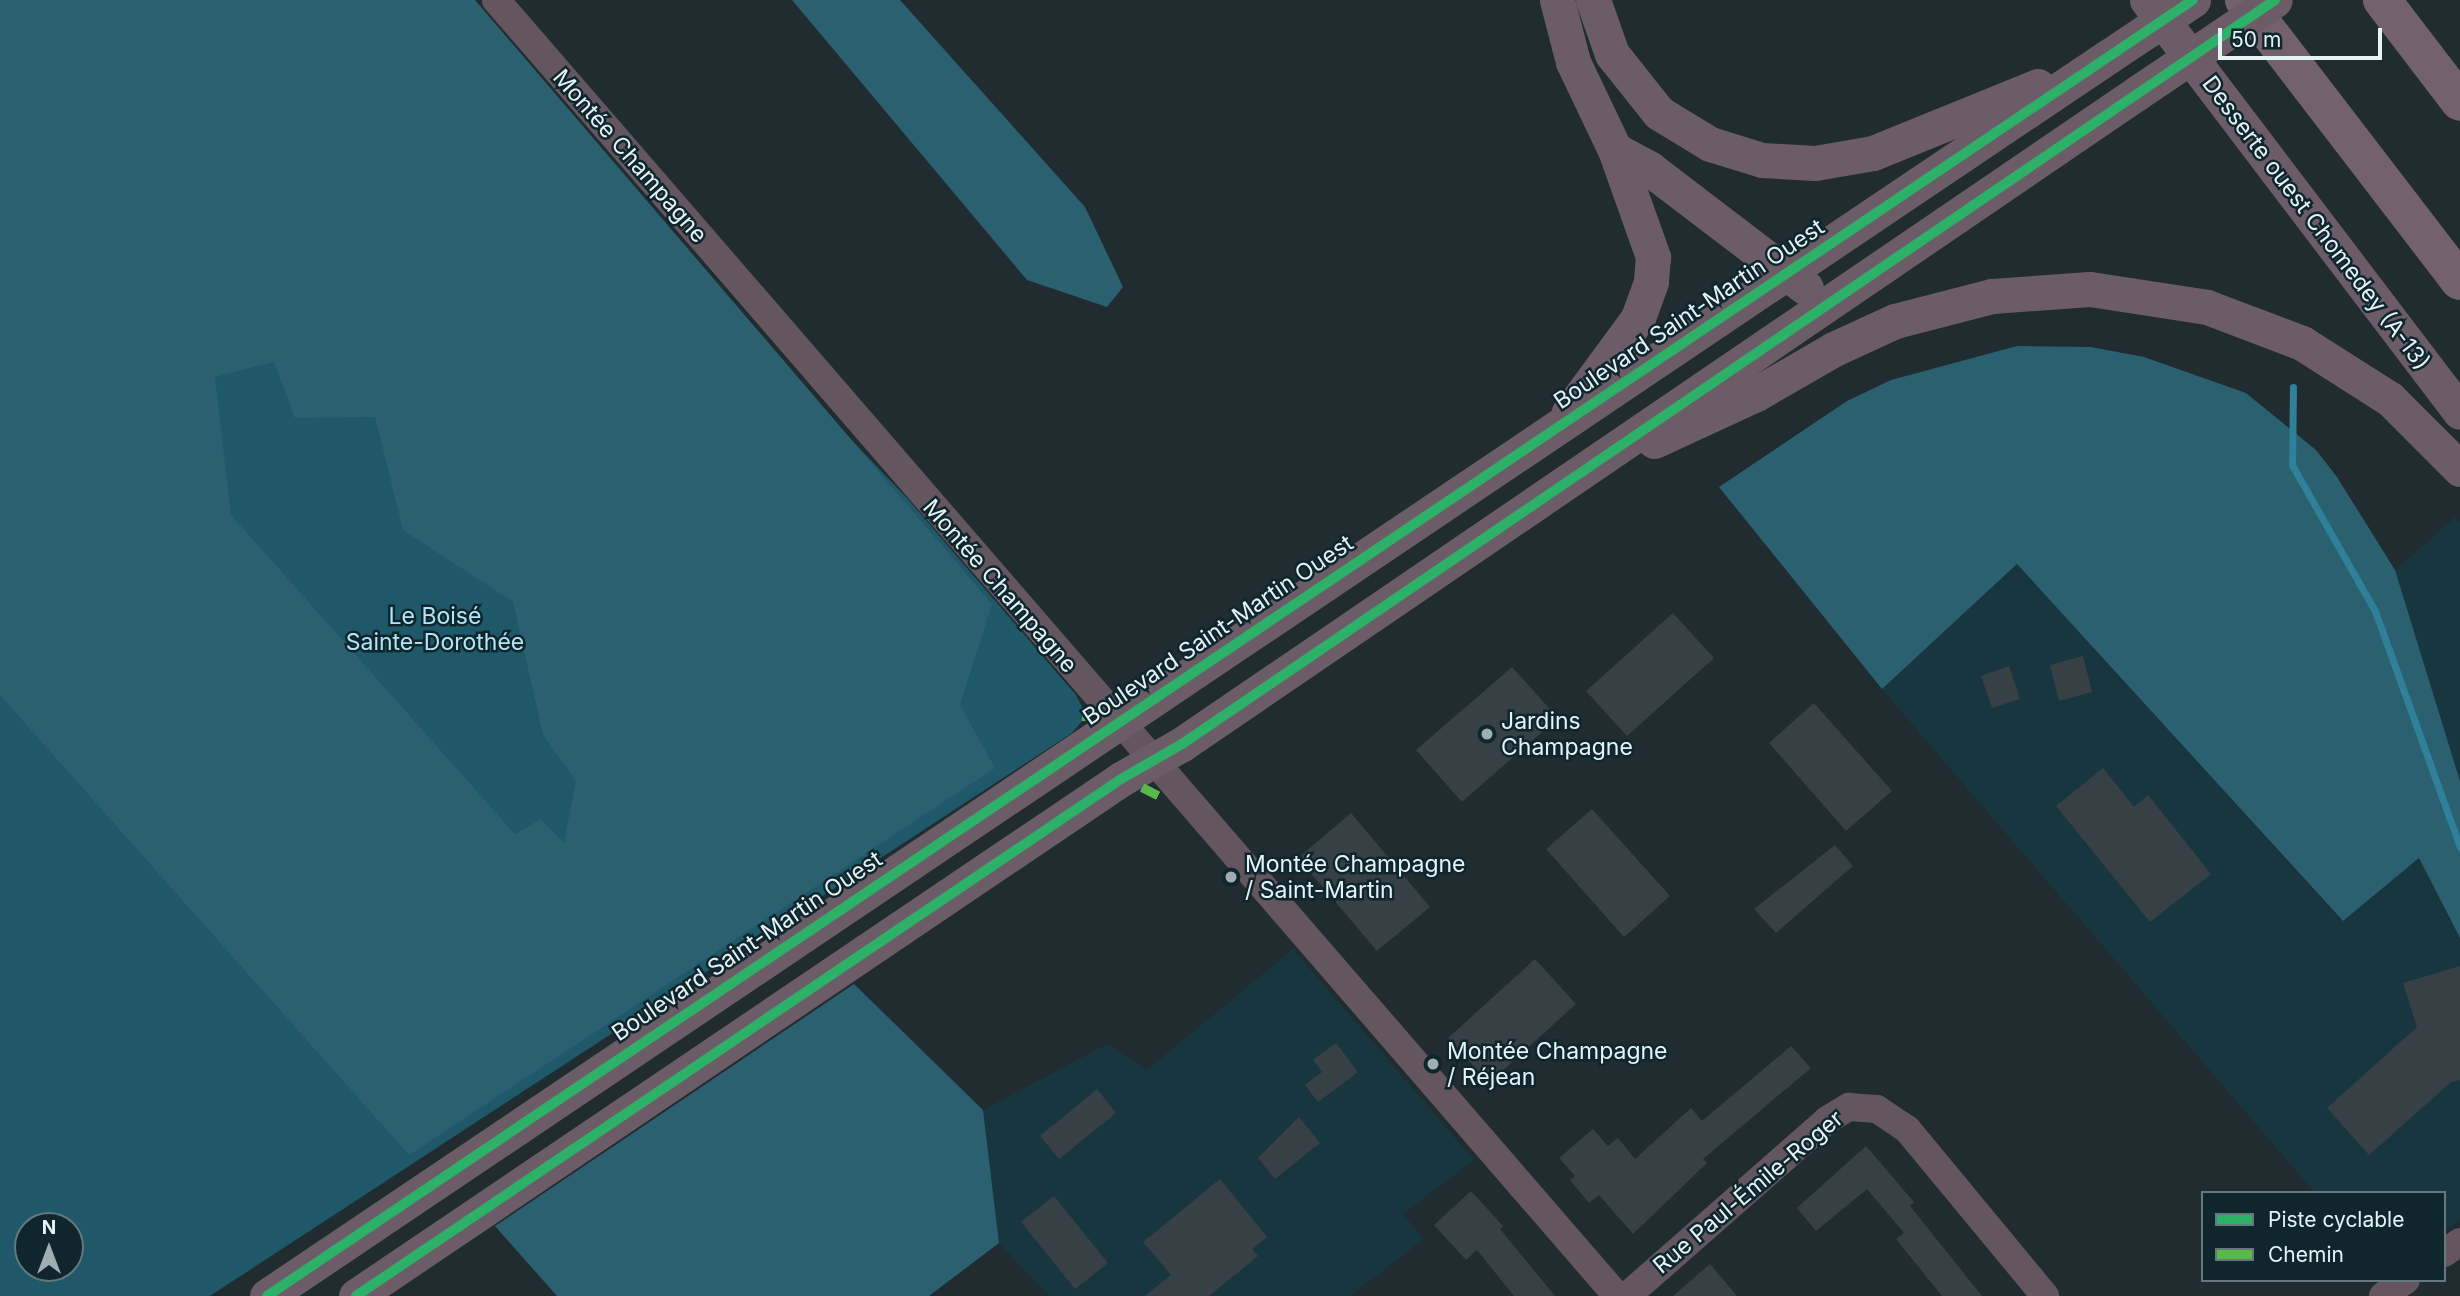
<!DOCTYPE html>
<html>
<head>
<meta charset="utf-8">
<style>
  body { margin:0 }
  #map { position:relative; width:2460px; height:1296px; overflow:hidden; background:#202c30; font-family:Inter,sans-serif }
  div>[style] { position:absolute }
  .built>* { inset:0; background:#18363f }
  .green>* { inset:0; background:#1e5869 }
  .forest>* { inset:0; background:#2a6070 }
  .stream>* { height:7px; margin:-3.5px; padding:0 3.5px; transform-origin:3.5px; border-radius:3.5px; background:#2f8098 }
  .building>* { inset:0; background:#374145 }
  .minor>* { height:28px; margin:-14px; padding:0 14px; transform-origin:14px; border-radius:14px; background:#63565e }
  .major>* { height:35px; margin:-17.5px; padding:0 17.5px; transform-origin:17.5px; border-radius:17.5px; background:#6c5c67 }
  .highway>* { height:38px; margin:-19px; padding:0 19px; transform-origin:19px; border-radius:19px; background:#73626d }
  .major-bridge>* { height:35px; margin:-17.5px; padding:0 17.5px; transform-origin:17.5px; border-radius:17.5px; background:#6c5c67 }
  .quiet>* { height:9px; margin-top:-4.5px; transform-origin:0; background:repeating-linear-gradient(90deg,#58b947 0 18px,transparent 0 27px) }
  .cycleway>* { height:10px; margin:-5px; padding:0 5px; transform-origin:5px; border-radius:5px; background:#2db169 }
  .dots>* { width:19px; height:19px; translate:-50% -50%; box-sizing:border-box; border:4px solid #0f262d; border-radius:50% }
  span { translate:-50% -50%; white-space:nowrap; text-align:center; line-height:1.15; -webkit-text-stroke:5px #0f262d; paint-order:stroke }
  .street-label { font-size:23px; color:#e5f3f7 }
  .park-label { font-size:23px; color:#b2e4f6 }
  .poi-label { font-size:23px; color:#e5f3f7 }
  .left { translate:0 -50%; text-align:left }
  .legend { position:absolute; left:2201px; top:1191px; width:245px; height:91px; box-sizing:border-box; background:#0f262d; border:2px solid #65787e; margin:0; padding:9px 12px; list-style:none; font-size:21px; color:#e5f3f7 }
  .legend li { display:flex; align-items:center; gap:14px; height:35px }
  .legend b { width:35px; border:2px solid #65787e }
  .north { position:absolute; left:14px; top:1212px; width:70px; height:70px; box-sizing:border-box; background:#0f262d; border:2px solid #65787e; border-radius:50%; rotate:0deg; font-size:19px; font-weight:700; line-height:28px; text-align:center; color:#e5f3f7 }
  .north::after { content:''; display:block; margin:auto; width:24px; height:32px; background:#a0adb1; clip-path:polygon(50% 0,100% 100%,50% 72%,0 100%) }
  .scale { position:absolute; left:2218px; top:28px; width:164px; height:32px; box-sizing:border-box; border:4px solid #e5f3f7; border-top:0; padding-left:9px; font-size:21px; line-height:24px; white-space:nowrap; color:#e5f3f7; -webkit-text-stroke:5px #0f262d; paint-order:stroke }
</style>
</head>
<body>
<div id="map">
  <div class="built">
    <i style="clip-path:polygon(2455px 517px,2460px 522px,2460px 781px,2395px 570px)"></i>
    <i style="clip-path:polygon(2017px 564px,2342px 921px,2419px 858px,2460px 938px,2460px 1220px,2444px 1232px,2444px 1193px,2315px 1193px,1882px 689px)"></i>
    <i style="clip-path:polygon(1293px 949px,1474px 1160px,1403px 1214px,1424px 1239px,1350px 1296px,1049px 1296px,999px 1243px,983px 1110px,1107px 1044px,1147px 1070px)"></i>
  </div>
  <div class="green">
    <i style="clip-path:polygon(evenodd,0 0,792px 378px,907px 498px,1076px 695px,1084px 711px,1083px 720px,1072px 733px,210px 1296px,0 1296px,0 0,28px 1226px,70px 1226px,70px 1268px,28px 1268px,28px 1226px)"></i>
  </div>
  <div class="forest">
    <i style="clip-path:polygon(evenodd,0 0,475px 0,992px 604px,960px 705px,995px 768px,409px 1155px,0 695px,0 0,274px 362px,295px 418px,375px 417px,403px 530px,513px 602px,543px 735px,576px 781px,564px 843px,541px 819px,515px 834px,231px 515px,215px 377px,274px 362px)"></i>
    <i style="clip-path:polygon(792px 0,900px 0,1085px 207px,1123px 287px,1107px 307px,1027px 280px)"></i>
    <i style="clip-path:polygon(2017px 346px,2091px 347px,2144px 357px,2246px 393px,2316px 450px,2337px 477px,2395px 570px,2460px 781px,2460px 938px,2419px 858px,2343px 921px,2017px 564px,1882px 689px,1719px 487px,1847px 401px,1891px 380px)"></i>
    <i style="clip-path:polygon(854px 984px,983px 1110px,999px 1243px,929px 1296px,557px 1296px,495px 1226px)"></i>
  </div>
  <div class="stream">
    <i style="left:2293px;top:387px;width:78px;rotate:90.7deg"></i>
    <i style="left:2292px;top:465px;width:168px;rotate:60.4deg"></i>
    <i style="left:2375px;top:611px;width:251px;rotate:70.2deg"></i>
  </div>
  <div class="building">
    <i style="clip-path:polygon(1673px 613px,1714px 658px,1627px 736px,1586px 691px)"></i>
    <i style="clip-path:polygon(2083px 656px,2092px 692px,2059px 701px,2050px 665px)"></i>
    <i style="clip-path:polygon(2009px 666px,2020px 699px,1992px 708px,1981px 676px)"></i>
    <i style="clip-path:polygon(1512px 667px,1558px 718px,1462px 802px,1416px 750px)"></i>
    <i style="clip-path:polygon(1814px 703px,1892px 791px,1846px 831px,1769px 743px)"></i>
    <i style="clip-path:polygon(2103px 768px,2134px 807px,2148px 795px,2211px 874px,2150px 922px,2056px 806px)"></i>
    <i style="clip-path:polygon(1592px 809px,1670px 896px,1624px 937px,1546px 849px)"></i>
    <i style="clip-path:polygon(1351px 813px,1430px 907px,1377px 951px,1298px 858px)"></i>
    <i style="clip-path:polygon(1835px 845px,1853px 866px,1776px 933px,1754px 909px)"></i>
    <i style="clip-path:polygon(1535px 959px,1576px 1004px,1489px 1083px,1448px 1038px)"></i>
    <i style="clip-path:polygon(2460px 966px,2460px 1080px,2451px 1082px,2369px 1155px,2327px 1108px,2417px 1027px,2403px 983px)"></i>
    <i style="clip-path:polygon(1336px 1043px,1358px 1072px,1318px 1102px,1305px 1085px,1322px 1072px,1313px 1060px)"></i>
    <i style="clip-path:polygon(1791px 1046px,1811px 1068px,1703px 1159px,1707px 1163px,1633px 1234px,1599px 1195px,1589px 1203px,1570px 1180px,1575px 1176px,1559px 1158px,1593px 1129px,1608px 1146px,1618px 1138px,1635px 1159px,1691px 1108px,1702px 1121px)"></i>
    <i style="clip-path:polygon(1097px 1089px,1116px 1113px,1059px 1159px,1040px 1136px)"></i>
    <i style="clip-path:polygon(1299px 1117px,1320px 1143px,1275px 1179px,1258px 1158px)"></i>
    <i style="clip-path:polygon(1866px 1146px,1914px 1202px,1910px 1206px,1982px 1296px,1942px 1296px,1896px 1239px,1904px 1233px,1867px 1189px,1816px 1231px,1797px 1208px)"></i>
    <i style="clip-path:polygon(1220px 1179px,1267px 1237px,1252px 1249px,1258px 1256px,1209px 1296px,1145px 1296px,1171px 1275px,1143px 1242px)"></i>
    <i style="clip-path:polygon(1471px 1191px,1503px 1226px,1500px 1229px,1555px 1296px,1514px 1296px,1477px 1250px,1466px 1260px,1434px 1225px)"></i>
    <i style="clip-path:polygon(1054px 1196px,1108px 1263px,1075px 1289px,1021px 1222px)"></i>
    <i style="clip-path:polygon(1710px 1264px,1737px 1296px,1673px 1296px)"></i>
  </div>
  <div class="minor">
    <i style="left:496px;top:0;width:1714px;rotate:49.14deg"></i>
    <i style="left:2444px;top:1253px;width:19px;rotate:-35deg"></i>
    <i style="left:1627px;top:1296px;width:266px;rotate:-41.3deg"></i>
    <i style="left:1827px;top:1120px;width:26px;rotate:-31deg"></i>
    <i style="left:1849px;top:1107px;width:28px;rotate:4deg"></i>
    <i style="left:1877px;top:1109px;width:36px;rotate:34deg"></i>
    <i style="left:1907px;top:1129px;width:217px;rotate:50.4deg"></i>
    <i style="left:2383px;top:1296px;width:28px;rotate:-35deg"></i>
  </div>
  <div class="major">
    <i style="left:1557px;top:0;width:64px;rotate:75.5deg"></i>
    <i style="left:1573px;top:62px;width:98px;rotate:64.5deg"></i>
    <i style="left:1615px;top:150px;width:114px;rotate:70.4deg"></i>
    <i style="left:1653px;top:257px;width:25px;rotate:95deg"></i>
    <i style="left:1651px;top:282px;width:38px;rotate:110deg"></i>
    <i style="left:1638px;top:318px;width:117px;rotate:126.3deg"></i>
    <i style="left:1593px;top:0;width:57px;rotate:70.6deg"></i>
    <i style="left:1612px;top:54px;width:75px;rotate:51.5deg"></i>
    <i style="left:1659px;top:113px;width:60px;rotate:31.3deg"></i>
    <i style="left:1710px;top:144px;width:54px;rotate:17.1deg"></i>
    <i style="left:1762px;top:160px;width:53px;rotate:3.2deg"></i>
    <i style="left:1815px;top:163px;width:59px;rotate:-9.8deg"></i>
    <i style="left:1873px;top:153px;width:178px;rotate:-22.1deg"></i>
    <i style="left:2147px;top:0;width:517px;rotate:52.78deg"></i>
    <i style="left:1615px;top:150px;width:40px;rotate:28deg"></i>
    <i style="left:1650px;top:169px;width:196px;rotate:37.3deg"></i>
    <i style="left:1654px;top:441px;width:112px;rotate:-24.7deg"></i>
    <i style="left:1756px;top:394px;width:90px;rotate:-30deg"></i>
    <i style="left:1834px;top:349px;width:67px;rotate:-24.7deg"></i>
    <i style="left:1895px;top:321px;width:100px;rotate:-14.5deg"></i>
    <i style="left:1992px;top:296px;width:98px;rotate:-4.1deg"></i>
    <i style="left:2090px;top:289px;width:118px;rotate:8.7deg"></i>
    <i style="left:2207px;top:307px;width:102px;rotate:20.8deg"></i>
    <i style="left:2302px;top:343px;width:104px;rotate:32.5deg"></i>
    <i style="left:2390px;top:399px;width:99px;rotate:45deg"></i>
    <i style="left:267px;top:1296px;width:2220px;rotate:-33.95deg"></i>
    <i style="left:356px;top:1296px;width:923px;rotate:-34.05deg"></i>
    <i style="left:1121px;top:779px;width:70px;rotate:-29.8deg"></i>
    <i style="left:1182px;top:744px;width:1156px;rotate:-34.28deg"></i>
  </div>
  <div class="highway">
    <i style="left:2244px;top:0;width:354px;rotate:52.5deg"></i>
    <i style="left:2382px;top:0;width:128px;rotate:52.6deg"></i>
  </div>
  <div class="major-bridge">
    <i style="left:2109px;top:56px;width:101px;rotate:-33.7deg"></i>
    <i style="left:2137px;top:93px;width:166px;rotate:-34deg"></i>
  </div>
  <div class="quiet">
    <i style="left:1086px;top:721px;width:11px;rotate:-80deg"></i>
    <i style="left:1142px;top:787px;width:22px;rotate:27deg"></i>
  </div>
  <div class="cycleway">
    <i style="left:267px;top:1296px;width:2321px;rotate:-33.94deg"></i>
    <i style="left:356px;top:1296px;width:923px;rotate:-34.05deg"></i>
    <i style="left:1121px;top:779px;width:70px;rotate:-29.8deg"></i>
    <i style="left:1182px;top:744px;width:1322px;rotate:-34.24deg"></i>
  </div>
  <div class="dots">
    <i style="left:1487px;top:734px;background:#a0adb1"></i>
    <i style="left:1231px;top:877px;background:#a0adb1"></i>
    <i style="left:1433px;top:1064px;background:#a0adb1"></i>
  </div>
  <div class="street-label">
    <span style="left:630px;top:156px;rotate:49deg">Montée Champagne</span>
    <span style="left:2316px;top:223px;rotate:53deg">Desserte ouest Chomedey (A-13)</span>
    <span style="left:1689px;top:314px;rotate:-34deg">Boulevard Saint-Martin Ouest</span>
    <span style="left:1000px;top:586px;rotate:49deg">Montée Champagne</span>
    <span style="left:1218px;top:630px;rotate:-34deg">Boulevard Saint-Martin Ouest</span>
    <span style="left:747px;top:946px;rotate:-34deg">Boulevard Saint-Martin Ouest</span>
    <span style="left:1748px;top:1192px;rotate:-40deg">Rue Paul-Émile-Roger</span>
  </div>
  <div class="park-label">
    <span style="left:435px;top:629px">Le Boisé<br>Sainte-Dorothée</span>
  </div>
  <div class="poi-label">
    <span class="left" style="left:1501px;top:734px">Jardins<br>Champagne</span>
    <span class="left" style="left:1245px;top:877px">Montée Champagne<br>/ Saint-Martin</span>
    <span class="left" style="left:1447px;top:1064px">Montée Champagne<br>/ Réjean</span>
  </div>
  <ul class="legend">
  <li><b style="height:9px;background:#2db169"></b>Piste cyclable</li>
  <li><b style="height:9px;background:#58b947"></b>Chemin</li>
  </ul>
  <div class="north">N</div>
  <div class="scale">50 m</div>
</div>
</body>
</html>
